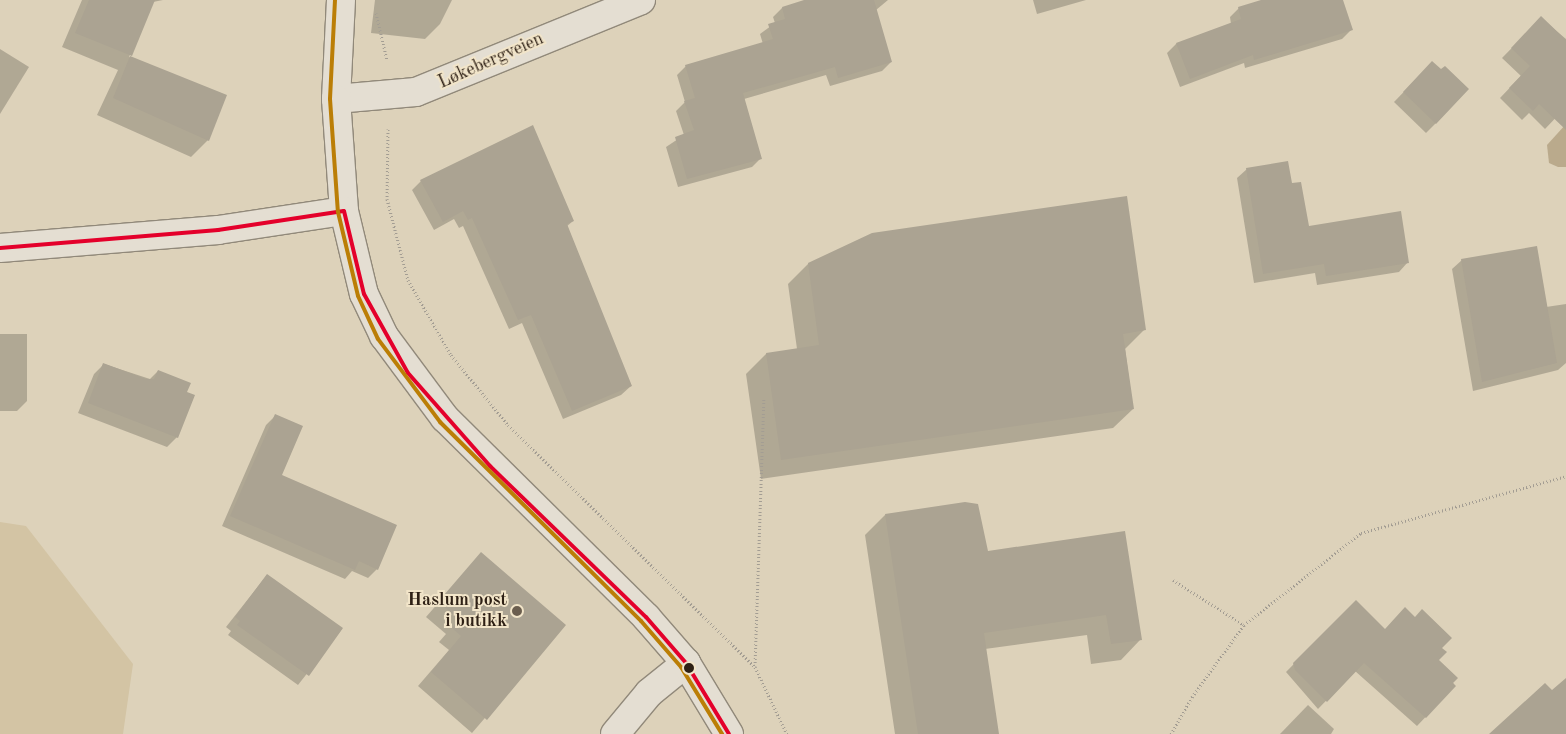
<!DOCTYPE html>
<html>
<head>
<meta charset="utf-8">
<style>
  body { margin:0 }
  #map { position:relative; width:1566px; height:734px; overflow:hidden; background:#ddd2ba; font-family:"Old Standard TT",serif }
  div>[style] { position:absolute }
  .green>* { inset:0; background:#d3c4a4 }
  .water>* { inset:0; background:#baaa8c }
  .shadow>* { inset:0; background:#0003 }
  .building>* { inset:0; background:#aba392 }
  .path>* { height:3px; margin-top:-1.5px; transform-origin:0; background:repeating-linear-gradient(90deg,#a39d93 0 1px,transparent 0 3.5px) }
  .roads { filter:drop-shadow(1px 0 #91897a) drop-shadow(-1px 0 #91897a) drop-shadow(0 1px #91897a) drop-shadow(0 -1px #91897a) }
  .street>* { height:28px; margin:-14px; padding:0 14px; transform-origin:14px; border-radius:14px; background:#e4ded2 }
  .secondary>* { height:28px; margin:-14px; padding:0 14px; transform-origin:14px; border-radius:14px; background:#e4ded2 }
  .bus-1>* { height:4px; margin:-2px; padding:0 2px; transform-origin:2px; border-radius:2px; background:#e4002b }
  .bus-2>* { height:4px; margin:-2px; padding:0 2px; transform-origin:2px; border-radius:2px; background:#bb7e06 }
  .dots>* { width:14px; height:14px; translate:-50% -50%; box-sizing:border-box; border:2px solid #f2e5c9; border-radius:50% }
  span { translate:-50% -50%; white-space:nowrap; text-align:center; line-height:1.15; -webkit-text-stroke:4px #f2e5c9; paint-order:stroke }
  .street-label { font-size:18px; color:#2e2015 }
  .poi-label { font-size:18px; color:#2e2015; font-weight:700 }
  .right { translate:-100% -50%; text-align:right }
</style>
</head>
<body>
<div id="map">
  <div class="green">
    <i style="clip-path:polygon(0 522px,26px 526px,133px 664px,123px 734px,0 734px)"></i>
  </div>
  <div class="water">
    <i style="clip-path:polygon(1566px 124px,1566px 167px,1558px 167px,1549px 163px,1547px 145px)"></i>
  </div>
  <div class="shadow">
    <i style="clip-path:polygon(82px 0,163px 0,153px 2px,129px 57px,226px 96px,208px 140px,191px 157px,97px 115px,118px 70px,62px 47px)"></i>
    <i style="clip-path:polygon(375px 0,452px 0,440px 24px,425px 39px,371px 33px)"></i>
    <i style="clip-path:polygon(808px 0,888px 0,876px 10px,891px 62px,882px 71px,830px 86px,826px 75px,744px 99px,761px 158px,752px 167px,678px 187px,666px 147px,684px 135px,676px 111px,685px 102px,677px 75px,686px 66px,763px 44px,760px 34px,775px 23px,773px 17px,782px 8px)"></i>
    <i style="clip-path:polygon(1033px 0,1086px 0,1037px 14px)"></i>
    <i style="clip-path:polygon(1266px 0,1342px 0,1351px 30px,1342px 39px,1245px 68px,1244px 63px,1180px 87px,1167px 53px,1176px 44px,1231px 24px,1230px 17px,1239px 8px)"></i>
    <i style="clip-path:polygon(1541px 18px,1566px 39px,1566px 107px,1545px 129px,1529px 113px,1522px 120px,1500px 98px,1521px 76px,1502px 58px)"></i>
    <i style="clip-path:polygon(0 49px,29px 67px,0 114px)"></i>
    <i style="clip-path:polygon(1441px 71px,1436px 123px,1426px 133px,1394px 102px,1422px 73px)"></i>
    <i style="clip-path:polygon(1247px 169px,1291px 184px,1308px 228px,1408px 262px,1399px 272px,1317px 285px,1315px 273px,1254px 283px,1237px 178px)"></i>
    <i style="clip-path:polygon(421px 181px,573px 221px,566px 227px,631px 386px,621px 395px,563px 419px,522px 323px,509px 329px,463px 226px,459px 228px,454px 219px,434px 230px,412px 190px)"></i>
    <i style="clip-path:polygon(1462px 260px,1546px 307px,1566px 304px,1566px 363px,1558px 370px,1473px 391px,1452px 269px)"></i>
    <i style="clip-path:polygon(808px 264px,1145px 329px,1125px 349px,1133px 409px,1113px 428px,761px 479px,746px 374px,766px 354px,797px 349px,788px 284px)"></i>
    <i style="clip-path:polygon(0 334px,27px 334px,27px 401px,17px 411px,0 411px)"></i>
    <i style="clip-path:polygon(104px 364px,150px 379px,158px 371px,186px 393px,177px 437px,167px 447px,78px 413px,94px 374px)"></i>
    <i style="clip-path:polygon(275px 416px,280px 476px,377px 569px,368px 578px,352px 571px,345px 579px,222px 526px,266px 425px)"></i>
    <i style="clip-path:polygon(885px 515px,987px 553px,1124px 532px,1140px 640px,1121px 660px,1091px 664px,1087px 635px,985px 649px,997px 734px,895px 734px,865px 535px)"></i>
    <i style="clip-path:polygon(481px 554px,565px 625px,472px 733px,418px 686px,449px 650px,439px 642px,446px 634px,426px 617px)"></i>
    <i style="clip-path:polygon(267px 575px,342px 629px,298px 685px,228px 635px,231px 631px,226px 627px)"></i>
    <i style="clip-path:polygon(1356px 601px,1385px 630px,1440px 648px,1438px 660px,1455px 686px,1417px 726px,1355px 671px,1318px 709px,1286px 672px)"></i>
    <i style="clip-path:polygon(1308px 705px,1334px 729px,1331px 734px,1280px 734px)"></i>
  </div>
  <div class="building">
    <i style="clip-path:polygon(89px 0,155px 0,132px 56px,75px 33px)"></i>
    <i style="clip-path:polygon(804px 0,874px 0,892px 62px,838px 78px,835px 67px,743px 93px,762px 159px,687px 179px,675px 137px,694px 130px,684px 101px,695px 98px,685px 65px,773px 39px,768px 24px,785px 19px,782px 7px)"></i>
    <i style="clip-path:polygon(1261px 0,1343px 0,1353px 30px,1254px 60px,1253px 55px,1190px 79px,1176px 43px,1241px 19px,1238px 7px)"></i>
    <i style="clip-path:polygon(1541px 16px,1566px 40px,1566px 130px,1539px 104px,1533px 111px,1509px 88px,1530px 66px,1511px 48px)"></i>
    <i style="clip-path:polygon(130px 56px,227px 95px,209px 141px,113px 98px)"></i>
    <i style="clip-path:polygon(1432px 61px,1441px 69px,1445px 66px,1469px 89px,1436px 124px,1403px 92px)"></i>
    <i style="clip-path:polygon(533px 125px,574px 221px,567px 224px,632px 386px,572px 411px,531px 315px,518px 320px,472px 218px,468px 220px,463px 211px,443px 222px,420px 180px)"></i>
    <i style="clip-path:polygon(1288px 161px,1292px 183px,1301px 182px,1309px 226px,1401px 211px,1409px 263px,1326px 276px,1324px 264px,1263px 274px,1246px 168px)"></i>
    <i style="clip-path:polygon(1127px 196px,1146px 330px,1123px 334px,1134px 409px,781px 460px,766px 353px,819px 345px,808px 263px,872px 233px)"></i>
    <i style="clip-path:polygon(1537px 246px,1557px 363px,1482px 382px,1461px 259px)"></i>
    <i style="clip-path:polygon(103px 363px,146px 379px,154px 379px,158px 370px,191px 383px,187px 392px,195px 395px,178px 438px,88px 403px)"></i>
    <i style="clip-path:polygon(275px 414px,303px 426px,282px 475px,397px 525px,378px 570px,359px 561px,355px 570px,230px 516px)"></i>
    <i style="clip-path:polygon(965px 502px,978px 504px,988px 551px,1125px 531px,1142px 640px,1111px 644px,1106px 615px,984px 633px,999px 734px,918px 734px,885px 514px)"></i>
    <i style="clip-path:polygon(481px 552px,566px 625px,487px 720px,431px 672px,461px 636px,452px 628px,459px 619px,438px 602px)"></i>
    <i style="clip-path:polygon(267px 574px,343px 628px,309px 676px,237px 625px,240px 621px,235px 617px)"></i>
    <i style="clip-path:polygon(1356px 600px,1385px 629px,1405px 607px,1415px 617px,1422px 609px,1452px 638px,1442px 648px,1447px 652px,1439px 660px,1458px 678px,1453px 683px,1456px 686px,1426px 718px,1364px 663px,1327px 702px,1295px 670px,1293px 663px)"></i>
    <i style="clip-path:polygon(1566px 678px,1566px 734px,1489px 734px,1545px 683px,1552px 690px)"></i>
  </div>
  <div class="path">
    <i style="left:376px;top:13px;width:48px;rotate:76.8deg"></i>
    <i style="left:388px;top:129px;width:70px;rotate:90.8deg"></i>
    <i style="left:387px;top:199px;width:84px;rotate:75.5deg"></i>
    <i style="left:408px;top:280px;width:86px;rotate:60.2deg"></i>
    <i style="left:451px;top:355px;width:90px;rotate:50.8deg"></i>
    <i style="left:508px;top:425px;width:346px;rotate:44.4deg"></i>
    <i style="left:755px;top:667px;width:74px;rotate:64.5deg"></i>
    <i style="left:1173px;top:580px;width:84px;rotate:32.4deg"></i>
    <i style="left:755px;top:666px;width:268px;rotate:-88.1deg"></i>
    <i style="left:1171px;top:734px;width:43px;rotate:-60.4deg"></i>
    <i style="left:1192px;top:697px;width:89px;rotate:-54.2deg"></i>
    <i style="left:1244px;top:625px;width:149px;rotate:-38.2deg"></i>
    <i style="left:1361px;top:533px;width:213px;rotate:-15.5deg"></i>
  </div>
  <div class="roads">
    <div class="street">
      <i style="left:336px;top:99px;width:80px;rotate:-5deg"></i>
      <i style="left:416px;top:92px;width:243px;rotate:-22.2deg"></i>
      <i style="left:615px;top:734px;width:53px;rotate:-50.3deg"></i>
      <i style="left:649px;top:693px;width:48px;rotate:-39deg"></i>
    </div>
    <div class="secondary">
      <i style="left:341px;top:0;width:99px;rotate:92.9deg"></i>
      <i style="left:336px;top:99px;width:112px;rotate:85.9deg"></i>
      <i style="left:344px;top:211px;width:85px;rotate:76.5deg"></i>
      <i style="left:364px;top:294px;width:47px;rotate:64.5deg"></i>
      <i style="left:384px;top:336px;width:102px;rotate:53.4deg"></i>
      <i style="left:445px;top:418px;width:283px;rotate:44.7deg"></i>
      <i style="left:646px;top:617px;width:61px;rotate:49deg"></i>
      <i style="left:686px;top:663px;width:83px;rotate:58.8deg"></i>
      <i style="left:0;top:248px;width:219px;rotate:-4.7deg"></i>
      <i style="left:218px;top:230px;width:127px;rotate:-8.6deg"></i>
    </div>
  </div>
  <div class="bus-1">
    <i style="left:0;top:248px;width:219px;rotate:-4.7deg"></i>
    <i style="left:218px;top:230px;width:127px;rotate:-8.6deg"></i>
    <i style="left:344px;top:211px;width:85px;rotate:76.5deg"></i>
    <i style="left:364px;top:294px;width:90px;rotate:60.9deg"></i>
    <i style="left:408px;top:373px;width:124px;rotate:48.6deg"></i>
    <i style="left:490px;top:466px;width:217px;rotate:44.1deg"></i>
    <i style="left:646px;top:617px;width:61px;rotate:49deg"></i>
    <i style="left:686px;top:663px;width:83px;rotate:58.8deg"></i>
  </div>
  <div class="bus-2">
    <i style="left:335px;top:0;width:99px;rotate:92.9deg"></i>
    <i style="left:330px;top:99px;width:113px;rotate:86deg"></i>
    <i style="left:338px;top:212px;width:86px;rotate:76.6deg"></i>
    <i style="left:358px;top:296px;width:47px;rotate:65.1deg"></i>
    <i style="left:378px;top:339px;width:104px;rotate:53.2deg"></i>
    <i style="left:440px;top:422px;width:283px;rotate:44.7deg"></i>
    <i style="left:641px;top:621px;width:61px;rotate:49deg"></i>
    <i style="left:681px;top:667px;width:79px;rotate:58.5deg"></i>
  </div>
  <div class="dots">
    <i style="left:517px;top:611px;background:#6b5e4f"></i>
    <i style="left:689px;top:668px;background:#2e2015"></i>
  </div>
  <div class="street-label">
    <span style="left:491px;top:61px;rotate:-24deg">Løkebergveien</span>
  </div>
  <div class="poi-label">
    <span class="right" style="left:507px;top:611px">Haslum post<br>i butikk</span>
  </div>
</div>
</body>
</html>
